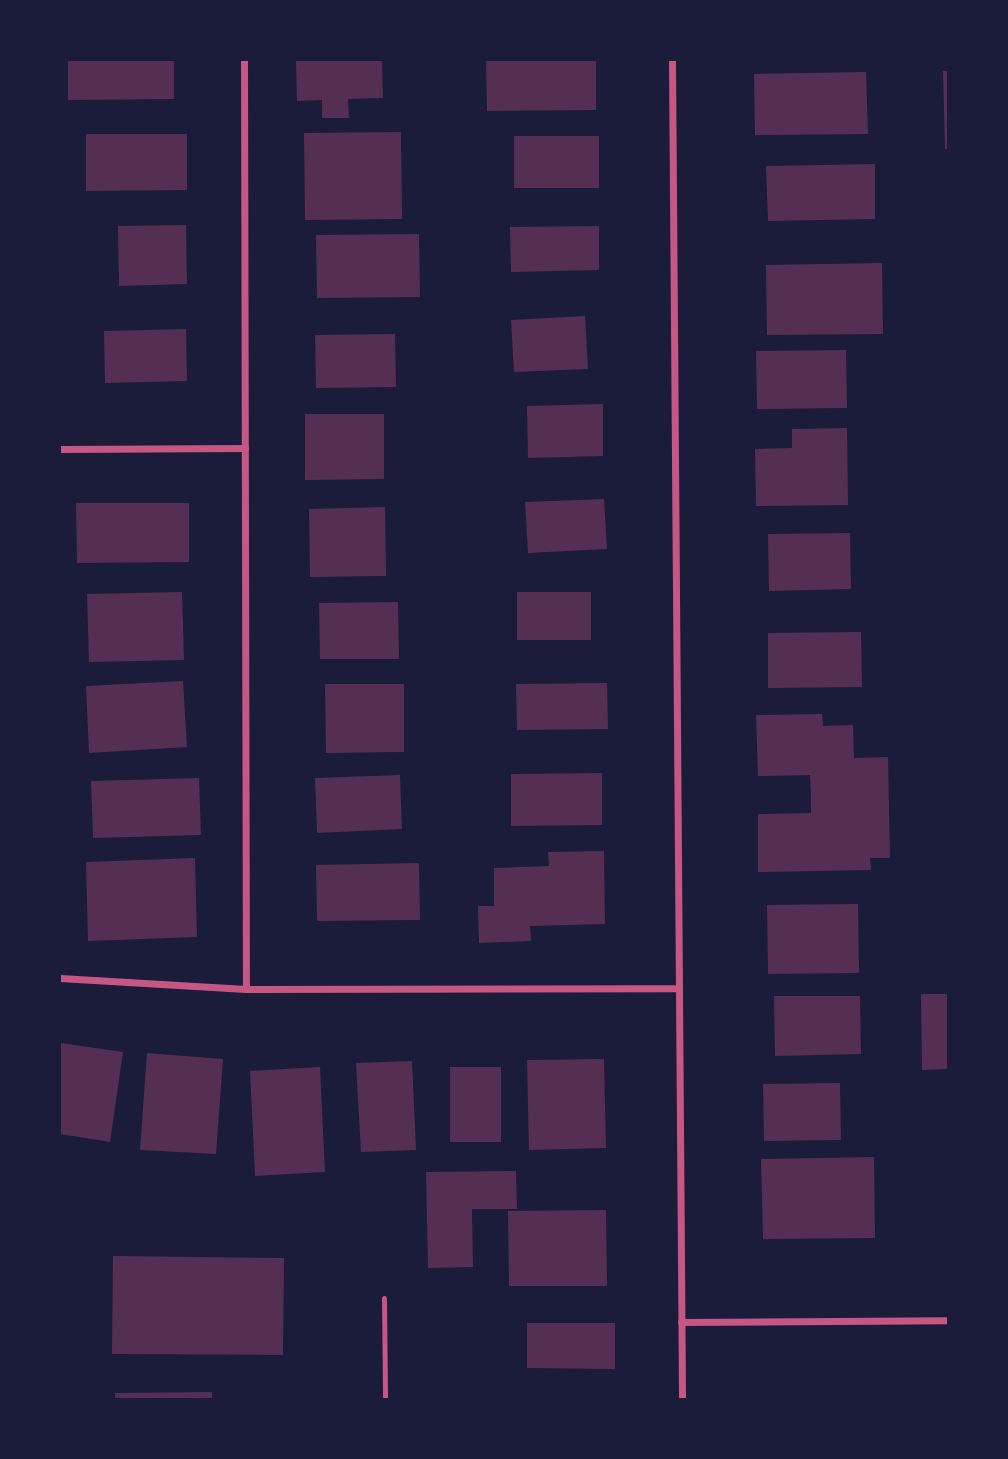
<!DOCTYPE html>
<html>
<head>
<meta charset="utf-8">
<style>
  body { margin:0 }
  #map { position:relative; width:1008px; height:1459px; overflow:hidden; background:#1b1b3a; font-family:"Noto Serif",serif }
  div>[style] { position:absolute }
  .building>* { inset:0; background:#542f53 }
  .service>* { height:5px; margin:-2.5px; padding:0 2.5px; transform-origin:2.5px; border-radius:2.5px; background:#c65784 }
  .minor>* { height:7px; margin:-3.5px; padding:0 3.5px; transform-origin:3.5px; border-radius:3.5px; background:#c65784 }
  span { translate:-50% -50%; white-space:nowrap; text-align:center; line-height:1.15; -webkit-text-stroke:7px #1b1b3a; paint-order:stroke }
  .frame { position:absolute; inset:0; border:61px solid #1b1b3a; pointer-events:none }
</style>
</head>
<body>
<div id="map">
  <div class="building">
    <i style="clip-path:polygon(68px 60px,174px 60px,174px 99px,68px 100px)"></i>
    <i style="clip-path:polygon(296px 60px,382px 60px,383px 98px,348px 99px,349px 118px,322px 118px,322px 100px,297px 101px)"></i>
    <i style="clip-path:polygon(486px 60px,596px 60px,596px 110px,487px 111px)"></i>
    <i style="clip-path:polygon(943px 71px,948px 71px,948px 149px,945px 149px)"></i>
    <i style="clip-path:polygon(866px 72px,868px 134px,755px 135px,754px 74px)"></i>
    <i style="clip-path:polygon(401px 132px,402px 219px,305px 220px,304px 133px)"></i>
    <i style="clip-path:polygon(86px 134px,187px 134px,187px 190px,86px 191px)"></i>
    <i style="clip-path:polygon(514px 136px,599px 136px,599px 188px,514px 188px)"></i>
    <i style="clip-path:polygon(875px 164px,875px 219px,768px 221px,766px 166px)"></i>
    <i style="clip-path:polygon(186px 225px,187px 284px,119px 286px,118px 226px)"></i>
    <i style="clip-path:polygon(599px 226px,599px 270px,511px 272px,510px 227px)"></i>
    <i style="clip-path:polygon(419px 234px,420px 297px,317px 298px,316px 235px)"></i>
    <i style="clip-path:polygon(882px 263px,883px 334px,767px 335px,766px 265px)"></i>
    <i style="clip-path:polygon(585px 316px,588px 369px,514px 372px,511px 320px)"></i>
    <i style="clip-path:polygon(186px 329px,187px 381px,105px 383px,104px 331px)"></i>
    <i style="clip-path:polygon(395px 334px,396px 387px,316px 388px,315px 335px)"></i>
    <i style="clip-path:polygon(846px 350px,847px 408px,757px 409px,756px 351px)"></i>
    <i style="clip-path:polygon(603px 404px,603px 456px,528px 458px,527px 406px)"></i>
    <i style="clip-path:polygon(305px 414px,384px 414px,384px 479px,305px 480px)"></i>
    <i style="clip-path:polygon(847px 428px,848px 505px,756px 506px,755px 449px,792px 448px,792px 429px)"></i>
    <i style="clip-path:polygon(604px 499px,607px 549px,528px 553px,525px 502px)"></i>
    <i style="clip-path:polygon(76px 503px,189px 503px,189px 562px,77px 563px)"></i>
    <i style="clip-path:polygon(385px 507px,386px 576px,310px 577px,309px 509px)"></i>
    <i style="clip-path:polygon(850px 533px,851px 589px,769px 591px,768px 534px)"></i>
    <i style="clip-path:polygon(182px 592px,184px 660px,89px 662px,87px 594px)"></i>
    <i style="clip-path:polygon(517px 592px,591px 592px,591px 640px,517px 640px)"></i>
    <i style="clip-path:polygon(398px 602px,399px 659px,320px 659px,319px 603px)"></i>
    <i style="clip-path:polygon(861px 632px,862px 687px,768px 688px,768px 633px)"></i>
    <i style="clip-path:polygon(183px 681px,187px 747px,89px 753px,86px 686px)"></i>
    <i style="clip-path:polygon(607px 683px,608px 729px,517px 730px,516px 684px)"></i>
    <i style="clip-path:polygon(325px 684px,404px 684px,404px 752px,326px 753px)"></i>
    <i style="clip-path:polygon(822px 714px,823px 726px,853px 725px,854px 758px,888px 757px,890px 858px,870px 858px,871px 870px,758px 872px,758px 814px,811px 813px,811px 794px,810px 775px,758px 776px,756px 715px)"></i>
    <i style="clip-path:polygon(602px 773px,602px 825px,511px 826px,511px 774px)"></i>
    <i style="clip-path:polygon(400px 775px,402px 829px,317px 833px,315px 778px)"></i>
    <i style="clip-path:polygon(199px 778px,201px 835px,93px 838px,91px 781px)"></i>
    <i style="clip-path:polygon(604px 851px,605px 924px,530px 926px,531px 941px,479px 943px,478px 906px,494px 906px,494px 868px,549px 866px,548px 852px)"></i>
    <i style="clip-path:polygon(195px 858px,197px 937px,88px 941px,86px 862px)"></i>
    <i style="clip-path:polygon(419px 863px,420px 920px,317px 921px,316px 865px)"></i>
    <i style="clip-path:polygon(858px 904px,859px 973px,768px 974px,767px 905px)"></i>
    <i style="clip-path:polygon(921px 994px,948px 994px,948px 1069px,922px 1070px)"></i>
    <i style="clip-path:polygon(774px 996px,860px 996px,861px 1054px,775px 1056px)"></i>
    <i style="clip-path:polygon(61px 1043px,123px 1052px,110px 1142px,60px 1134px)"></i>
    <i style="clip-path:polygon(147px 1053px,223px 1059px,216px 1154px,140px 1150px)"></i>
    <i style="clip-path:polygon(604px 1059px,606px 1148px,529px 1150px,527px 1060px)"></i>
    <i style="clip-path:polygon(412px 1061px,416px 1150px,361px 1152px,356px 1063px)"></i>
    <i style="clip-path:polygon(320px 1067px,325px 1172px,255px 1176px,250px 1071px)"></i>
    <i style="clip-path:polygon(450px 1067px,501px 1067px,501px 1142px,450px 1142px)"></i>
    <i style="clip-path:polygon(840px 1083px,841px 1140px,764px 1141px,763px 1084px)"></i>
    <i style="clip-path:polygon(874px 1157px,875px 1238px,763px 1239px,761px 1159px)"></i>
    <i style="clip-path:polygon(516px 1171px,517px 1209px,472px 1209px,473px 1267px,428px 1268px,426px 1172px)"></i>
    <i style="clip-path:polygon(606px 1210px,607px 1286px,509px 1286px,508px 1211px)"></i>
    <i style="clip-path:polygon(113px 1256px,284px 1258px,283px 1355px,112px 1354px)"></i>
    <i style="clip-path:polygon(527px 1323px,615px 1323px,615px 1369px,527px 1368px)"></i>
    <i style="clip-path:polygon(212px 1392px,212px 1400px,115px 1400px,115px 1393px)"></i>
  </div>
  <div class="service">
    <i style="left:384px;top:1298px;width:102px;rotate:89.4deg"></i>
  </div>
  <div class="minor">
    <i style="left:244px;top:60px;width:929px;rotate:89.88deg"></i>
    <i style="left:672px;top:60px;width:1340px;rotate:89.57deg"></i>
    <i style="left:60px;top:449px;width:185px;rotate:-0.3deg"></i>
    <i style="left:60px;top:978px;width:186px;rotate:3.4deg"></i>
    <i style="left:246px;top:989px;width:433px;rotate:-0.1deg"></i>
    <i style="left:681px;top:1322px;width:267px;rotate:-0.4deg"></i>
  </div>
  <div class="frame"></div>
</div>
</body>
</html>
